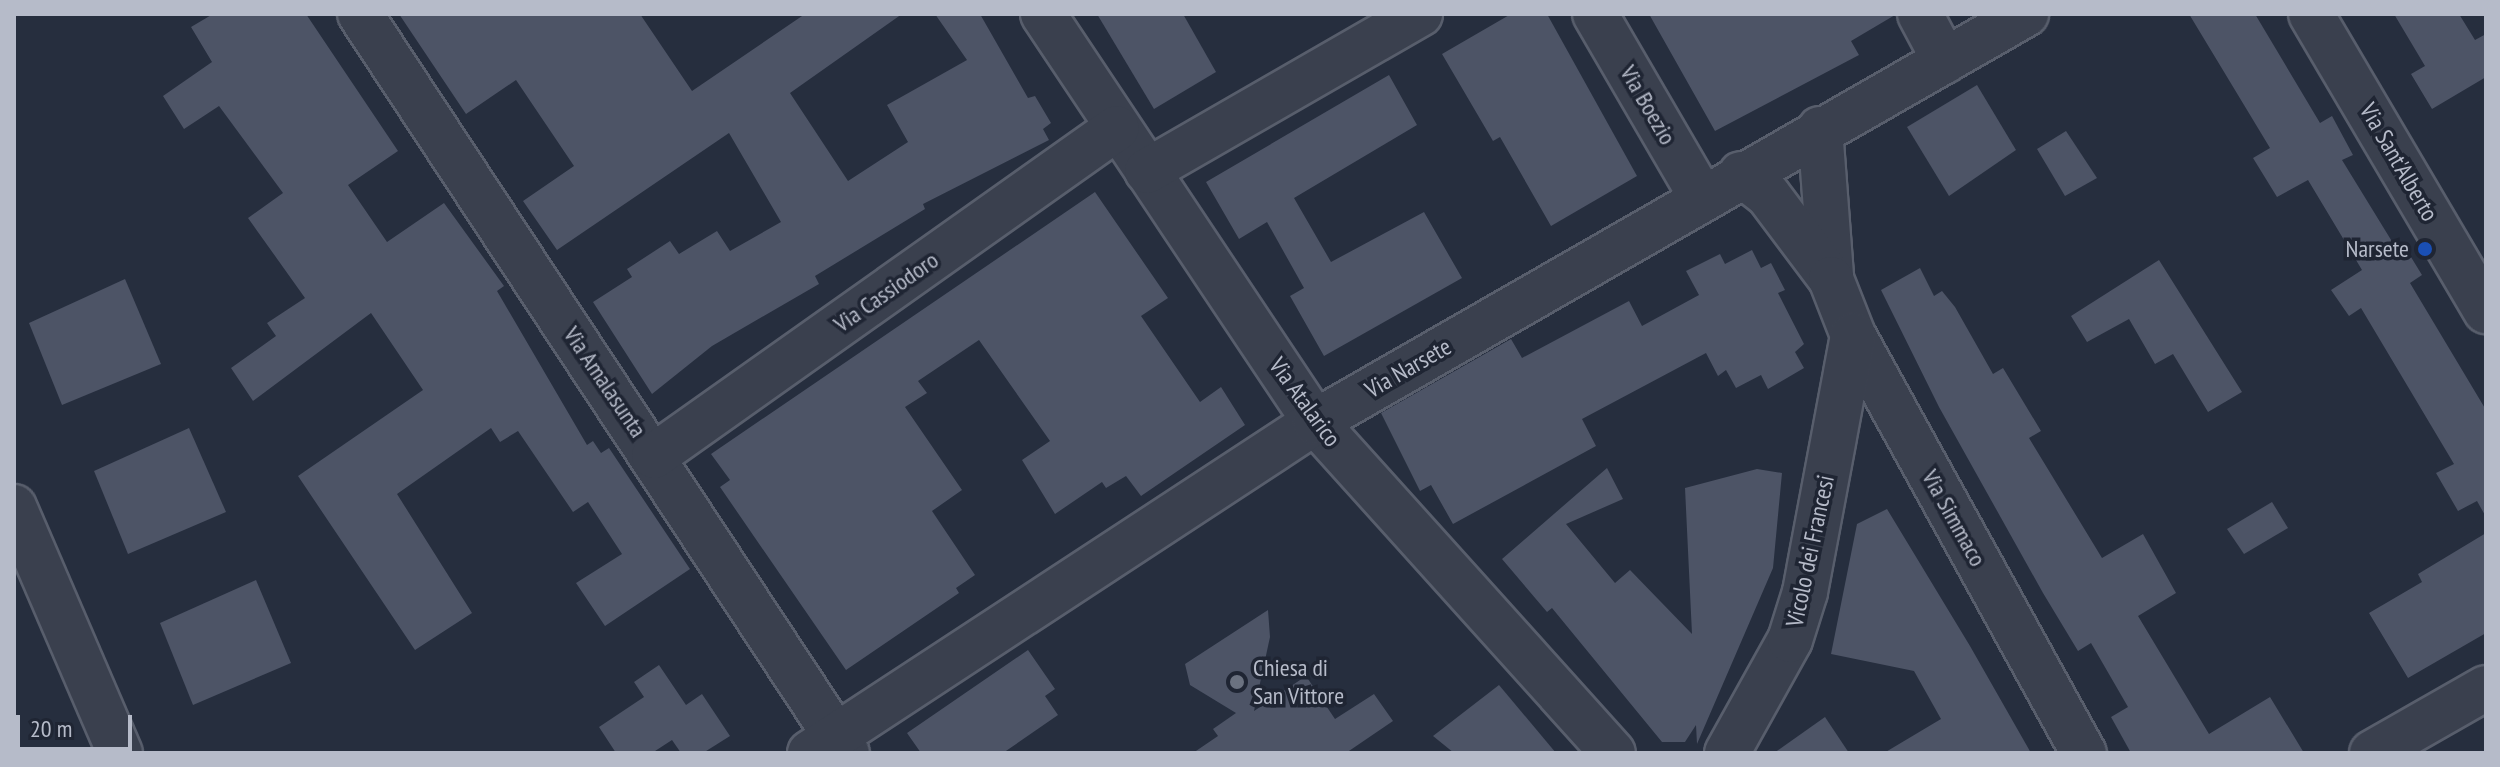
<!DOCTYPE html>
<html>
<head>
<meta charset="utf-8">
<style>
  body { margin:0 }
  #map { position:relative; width:2500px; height:767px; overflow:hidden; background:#262e3e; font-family:"PT Sans Narrow",sans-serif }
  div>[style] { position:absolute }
  .building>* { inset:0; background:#4d5466 }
  .roads { filter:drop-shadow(2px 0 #585e6c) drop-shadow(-2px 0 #585e6c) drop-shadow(0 2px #585e6c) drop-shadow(0 -2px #585e6c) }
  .minor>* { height:44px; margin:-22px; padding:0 22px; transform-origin:22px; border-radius:22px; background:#3a404e }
  .dots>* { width:22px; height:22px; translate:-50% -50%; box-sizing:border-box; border:4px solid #1f2533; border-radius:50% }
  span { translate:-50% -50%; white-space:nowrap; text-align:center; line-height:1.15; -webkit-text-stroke:7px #1f2533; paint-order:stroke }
  .street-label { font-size:24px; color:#b6bbc9 }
  .poi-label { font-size:24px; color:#b6bbc9 }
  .right { translate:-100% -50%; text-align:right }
  .left { translate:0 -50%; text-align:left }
  .frame { position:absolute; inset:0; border:16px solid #b6bbc9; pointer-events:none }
  .scale { position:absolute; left:16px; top:715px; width:116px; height:36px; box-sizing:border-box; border:4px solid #b6bbc9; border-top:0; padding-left:10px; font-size:24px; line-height:28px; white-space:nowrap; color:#b6bbc9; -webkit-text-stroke:6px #1f2533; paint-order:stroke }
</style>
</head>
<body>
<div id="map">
  <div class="building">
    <i style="clip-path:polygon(213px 14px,306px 14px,398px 151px,348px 185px,387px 242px,444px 203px,504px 286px,497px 291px,587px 445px,593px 441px,601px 453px,609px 448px,690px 569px,605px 626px,576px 583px,622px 554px,588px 502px,573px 512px,518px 431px,500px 442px,491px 428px,397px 494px,472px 613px,415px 650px,298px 476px,423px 390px,371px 313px,253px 401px,231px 368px,276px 336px,267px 323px,305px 298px,248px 218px,283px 193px,219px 106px,184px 129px,163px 96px,212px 62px,191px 27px)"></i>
    <i style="clip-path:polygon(399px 14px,640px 14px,692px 91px,805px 14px,902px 14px,790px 93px,848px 181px,908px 142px,887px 105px,967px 60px,935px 14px,980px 14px,1028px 98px,1035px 96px,1051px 123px,1043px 129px,1049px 140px,923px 204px,925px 209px,815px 276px,819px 284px,712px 346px,652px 394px,593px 302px,632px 277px,627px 269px,670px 241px,679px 254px,717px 231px,730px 251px,781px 222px,729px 133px,557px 250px,523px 201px,574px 166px,516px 80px,466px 114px)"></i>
    <i style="clip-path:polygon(1097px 14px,1183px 14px,1216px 72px,1154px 109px)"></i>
    <i style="clip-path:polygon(1511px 14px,1547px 14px,1637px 176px,1551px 226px,1500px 137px,1493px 141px,1442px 54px)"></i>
    <i style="clip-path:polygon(1649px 14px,1895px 14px,1895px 15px,1851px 41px,1859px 55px,1715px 131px)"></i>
    <i style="clip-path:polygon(2189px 14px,2255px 14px,2320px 123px,2332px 116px,2353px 155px,2342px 160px,2396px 248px,2403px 244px,2422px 275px,2410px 283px,2486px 410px,2486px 517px,2477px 501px,2458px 511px,2436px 473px,2454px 464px,2361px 308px,2349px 316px,2331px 290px,2362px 270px,2308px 180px,2277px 197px,2253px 158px,2270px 148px)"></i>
    <i style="clip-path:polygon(2394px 14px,2459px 14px,2475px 40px,2486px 34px,2486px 77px,2432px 109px,2411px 74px,2425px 66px)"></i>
    <i style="clip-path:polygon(1389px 75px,1417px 125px,1294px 198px,1331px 262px,1424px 212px,1462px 278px,1324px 356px,1290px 296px,1304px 288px,1267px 222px,1239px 239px,1206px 182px)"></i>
    <i style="clip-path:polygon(1977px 85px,2016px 150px,1949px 196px,1907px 127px)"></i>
    <i style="clip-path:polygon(2066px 131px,2097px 178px,2065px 196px,2037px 149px)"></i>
    <i style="clip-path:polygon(1095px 192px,1168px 298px,1141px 316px,1200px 402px,1221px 387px,1245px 425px,1141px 496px,1126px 476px,1106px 488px,1102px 482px,1055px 514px,1022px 460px,1050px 441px,979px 340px,918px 381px,927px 393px,905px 407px,962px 490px,932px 511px,975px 575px,956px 588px,959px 593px,846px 670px,720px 487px,730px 480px,711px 454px)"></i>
    <i style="clip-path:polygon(1752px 250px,1761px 268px,1771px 263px,1785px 290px,1778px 293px,1804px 344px,1795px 352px,1804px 368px,1768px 389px,1761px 375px,1736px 388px,1726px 370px,1718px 376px,1706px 353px,1582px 419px,1596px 446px,1453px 524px,1431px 485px,1420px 491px,1381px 413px,1511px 339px,1522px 358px,1629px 301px,1642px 326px,1699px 295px,1686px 271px,1720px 254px,1725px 264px)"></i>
    <i style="clip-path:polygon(2159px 260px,2242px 392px,2208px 412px,2173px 354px,2155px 364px,2129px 319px,2087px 342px,2071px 316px)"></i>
    <i style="clip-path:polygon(1920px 268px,1934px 296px,1942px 291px,1955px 307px,1993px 374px,2003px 368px,2041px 431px,2029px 438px,2102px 558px,2143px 534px,2176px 593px,2138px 616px,2209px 734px,2270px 697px,2304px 753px,2131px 753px,2111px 717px,2128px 707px,2091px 643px,2078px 651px,2043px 593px,1939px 407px,1881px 290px)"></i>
    <i style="clip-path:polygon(125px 279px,161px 364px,62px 405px,29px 323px)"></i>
    <i style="clip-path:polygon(189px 428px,226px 512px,128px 554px,94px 471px)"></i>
    <i style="clip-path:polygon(1607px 468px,1623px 499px,1566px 524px,1615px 583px,1630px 570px,1692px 634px,1685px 488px,1757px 469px,1782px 473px,1773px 568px,1697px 744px,1696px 725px,1685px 742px,1662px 742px,1552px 608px,1547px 612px,1502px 559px)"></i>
    <i style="clip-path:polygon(2272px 502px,2288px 528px,2244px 554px,2227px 529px)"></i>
    <i style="clip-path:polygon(1887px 509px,1970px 646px,2031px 753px,1884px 753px,1941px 719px,1914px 671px,1831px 654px,1857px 524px)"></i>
    <i style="clip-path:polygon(2486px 533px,2486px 633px,2408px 678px,2369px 613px,2422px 582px,2418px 574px)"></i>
    <i style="clip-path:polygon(256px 580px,291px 663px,193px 705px,160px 623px)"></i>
    <i style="clip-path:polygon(1268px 610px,1270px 637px,1254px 711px,1306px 676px,1335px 719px,1374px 694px,1393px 721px,1346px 753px,1193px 753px,1218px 736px,1213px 729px,1236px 713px,1190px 685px,1185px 664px)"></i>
    <i style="clip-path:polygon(1028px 650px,1055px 689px,1045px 696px,1058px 715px,1003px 753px,921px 753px,907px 733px)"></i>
    <i style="clip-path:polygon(659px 665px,686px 705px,702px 694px,730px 736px,703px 753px,681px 753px,672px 740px,652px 753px,616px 753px,599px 727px,644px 697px,634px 682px)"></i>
    <i style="clip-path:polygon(1499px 685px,1556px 753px,1454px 753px,1433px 736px)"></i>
    <i style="clip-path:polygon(1825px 717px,1849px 753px,1774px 753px)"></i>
  </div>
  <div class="roads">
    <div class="minor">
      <i style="left:360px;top:14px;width:885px;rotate:56.62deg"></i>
      <i style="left:1043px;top:14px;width:490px;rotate:56.3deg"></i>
      <i style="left:1315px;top:422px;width:445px;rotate:48deg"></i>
      <i style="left:1595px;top:14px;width:211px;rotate:59.8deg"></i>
      <i style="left:1920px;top:14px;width:53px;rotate:62deg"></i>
      <i style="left:2311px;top:14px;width:345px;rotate:59.5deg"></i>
      <i style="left:1820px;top:129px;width:148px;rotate:85.7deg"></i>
      <i style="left:1147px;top:171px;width:315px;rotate:-29.9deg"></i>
      <i style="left:1741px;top:174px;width:34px;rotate:38deg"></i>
      <i style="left:1768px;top:195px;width:105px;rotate:53.1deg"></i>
      <i style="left:1831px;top:279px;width:60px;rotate:68.6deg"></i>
      <i style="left:1853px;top:335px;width:478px;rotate:61.1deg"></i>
      <i style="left:654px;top:456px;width:567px;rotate:-35.31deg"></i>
      <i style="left:14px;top:507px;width:268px;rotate:66.7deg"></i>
      <i style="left:810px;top:753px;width:604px;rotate:-33.24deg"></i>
      <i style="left:1315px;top:422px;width:820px;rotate:-29.85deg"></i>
      <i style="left:1727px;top:753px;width:129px;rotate:-60.9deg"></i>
      <i style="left:1790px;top:640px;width:50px;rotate:-72.6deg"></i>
      <i style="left:1805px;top:592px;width:261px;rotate:-79.4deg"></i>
      <i style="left:2372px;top:753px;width:131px;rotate:-29.7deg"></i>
    </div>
  </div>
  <div class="dots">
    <i style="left:2425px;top:249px;background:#1a4fb4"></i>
    <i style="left:1237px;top:682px;background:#6b7280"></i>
  </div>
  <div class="street-label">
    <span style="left:1648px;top:105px;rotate:60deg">Via Boezio</span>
    <span style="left:2399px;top:162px;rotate:60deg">Via Sant'Alberto</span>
    <span style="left:886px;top:292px;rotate:-35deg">Via Cassiodoro</span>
    <span style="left:1408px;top:368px;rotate:-30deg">Via Narsete</span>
    <span style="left:605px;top:382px;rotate:56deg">Via Amalasunta</span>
    <span style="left:1305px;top:402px;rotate:54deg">Via Atalarico</span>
    <span style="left:1954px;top:518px;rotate:61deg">Via Simmaco</span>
    <span style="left:1810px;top:551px;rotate:-78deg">Vicolo dei Francesi</span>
  </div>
  <div class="poi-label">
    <span class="right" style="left:2409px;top:249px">Narsete</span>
    <span class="left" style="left:1253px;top:682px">Chiesa di<br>San Vittore</span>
  </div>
  <div class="frame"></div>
  <div class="scale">20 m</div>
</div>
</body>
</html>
